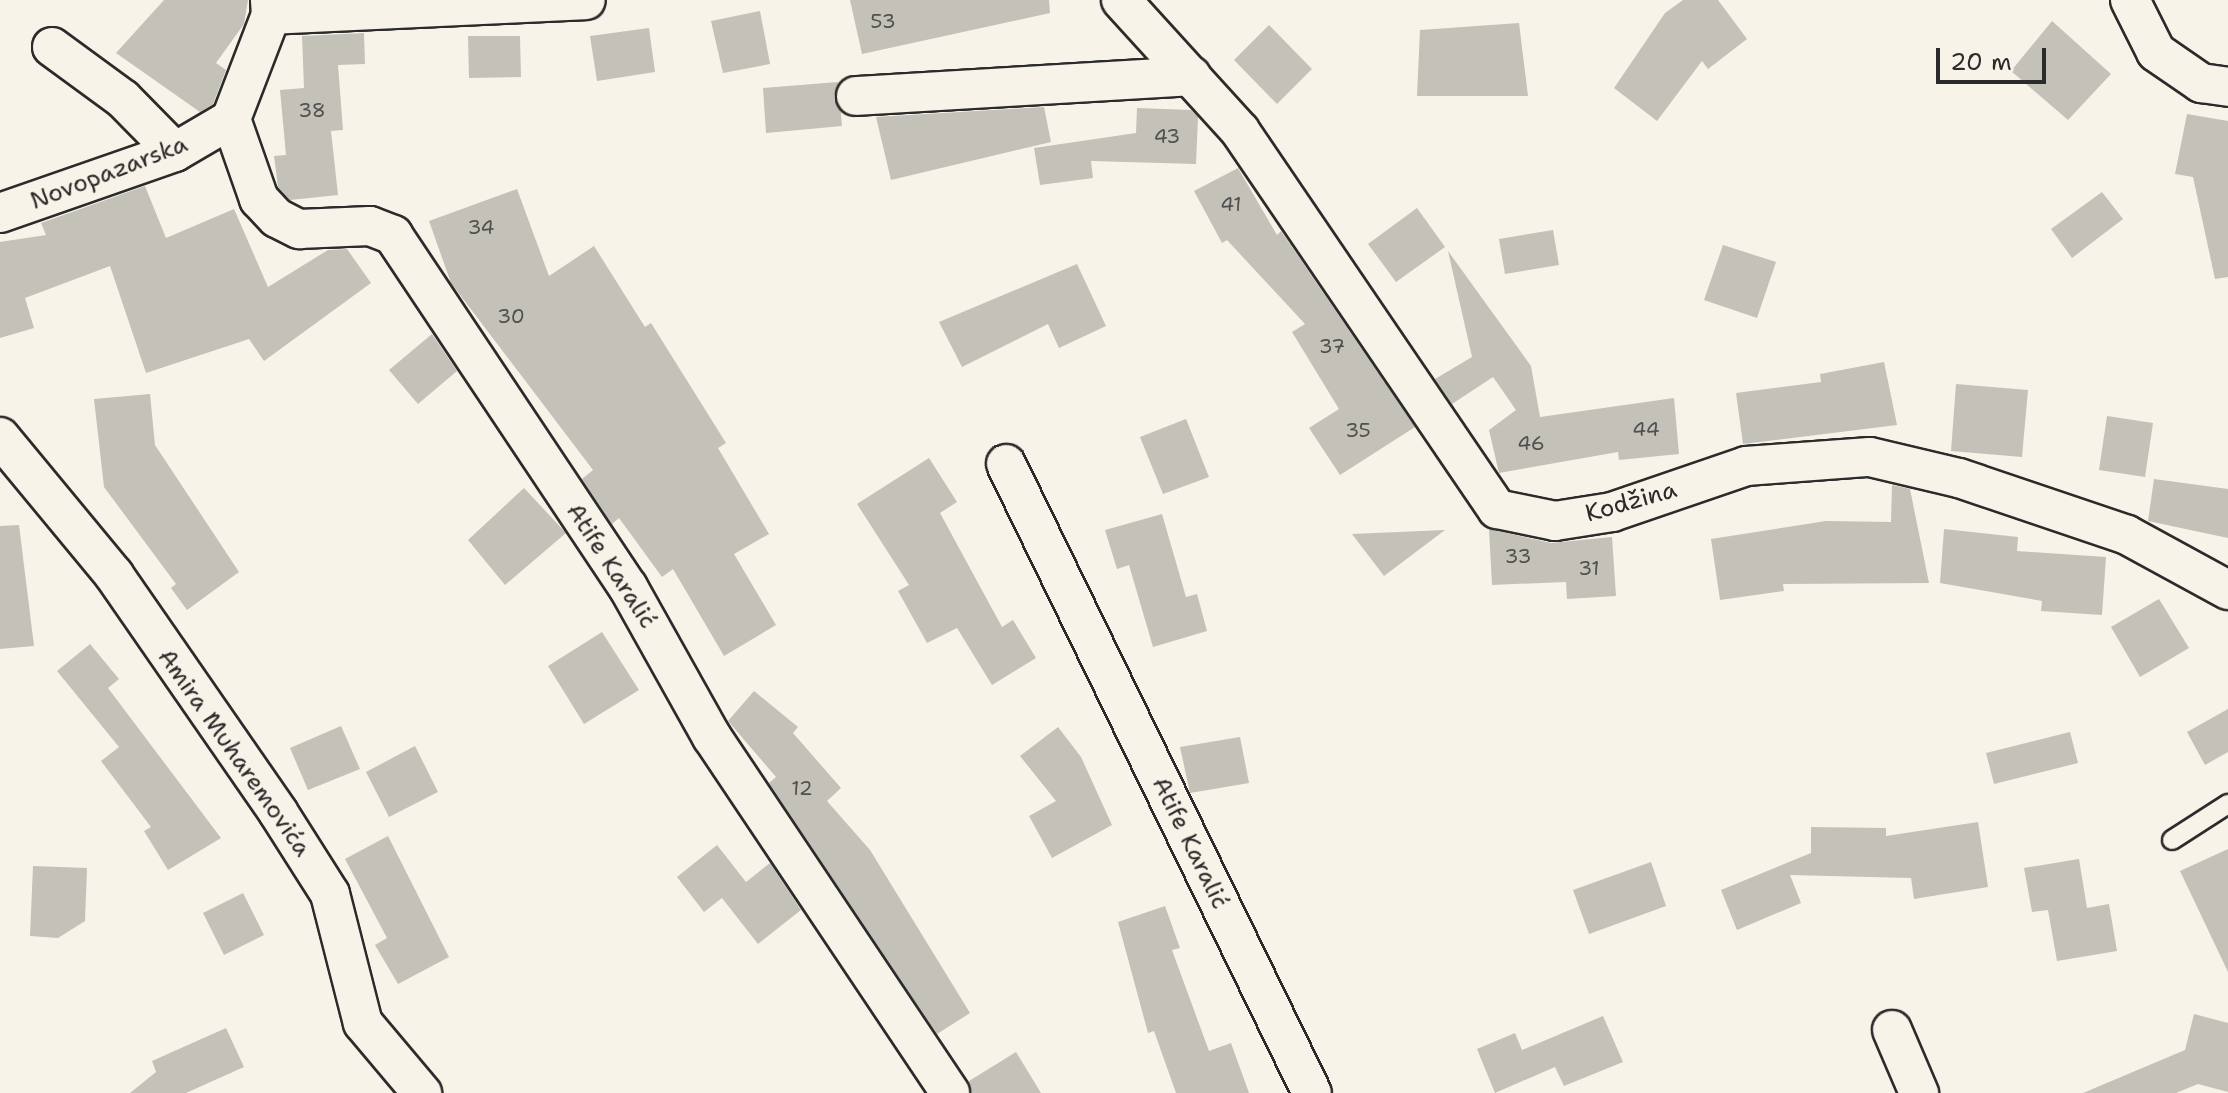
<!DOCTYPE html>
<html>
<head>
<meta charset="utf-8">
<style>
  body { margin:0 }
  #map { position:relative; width:2228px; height:1093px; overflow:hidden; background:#f7f3e8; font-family:"Shantell Sans",sans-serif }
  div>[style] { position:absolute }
  .building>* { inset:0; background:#c4c1b9 }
  .roads { filter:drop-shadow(2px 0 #2b2b2b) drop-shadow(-2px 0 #2b2b2b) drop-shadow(0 2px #2b2b2b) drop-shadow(0 -2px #2b2b2b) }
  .lane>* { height:18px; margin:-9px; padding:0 9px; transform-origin:9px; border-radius:9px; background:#f7f3e8 }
  .street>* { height:38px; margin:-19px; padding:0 19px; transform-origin:19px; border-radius:19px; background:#f7f3e8 }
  span { translate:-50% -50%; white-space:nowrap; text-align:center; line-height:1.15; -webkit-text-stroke:8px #f7f3e8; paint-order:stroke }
  .number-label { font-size:20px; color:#51504e }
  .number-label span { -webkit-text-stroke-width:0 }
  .street-label { font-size:24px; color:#2b2b2b }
  .scale { position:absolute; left:1936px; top:48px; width:110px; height:36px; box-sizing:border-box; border:4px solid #2b2b2b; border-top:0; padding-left:10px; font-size:24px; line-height:28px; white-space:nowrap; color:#2b2b2b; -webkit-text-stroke:6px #f7f3e8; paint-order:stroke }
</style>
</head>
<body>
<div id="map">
  <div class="building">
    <i style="clip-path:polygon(164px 0,248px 0,244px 24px,216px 63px,226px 70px,213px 104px,200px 112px,116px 53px)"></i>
    <i style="clip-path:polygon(850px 0,1049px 0,1050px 13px,862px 54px)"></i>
    <i style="clip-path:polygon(1683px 0,1718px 0,1747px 39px,1708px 69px,1702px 61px,1657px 121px,1614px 88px,1665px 13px)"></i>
    <i style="clip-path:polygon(760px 11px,770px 64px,723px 73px,711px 21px)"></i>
    <i style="clip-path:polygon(2052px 21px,2111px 74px,2068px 120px,2011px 71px)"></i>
    <i style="clip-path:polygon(1519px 23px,1528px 96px,1417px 96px,1420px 30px)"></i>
    <i style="clip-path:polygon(1269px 25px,1312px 69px,1277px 104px,1234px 60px)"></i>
    <i style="clip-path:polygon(649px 28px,655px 72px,597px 81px,590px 36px)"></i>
    <i style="clip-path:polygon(364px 33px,365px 64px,338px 65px,343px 130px,331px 131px,338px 195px,290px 200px,278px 187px,274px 156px,286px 155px,280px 90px,304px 88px,302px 36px)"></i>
    <i style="clip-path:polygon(468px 36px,520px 36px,521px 77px,469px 78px)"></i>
    <i style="clip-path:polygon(838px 82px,842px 126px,766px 133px,763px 88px)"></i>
    <i style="clip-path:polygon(1044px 107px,1051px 142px,891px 180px,876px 117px)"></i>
    <i style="clip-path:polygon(1137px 108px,1191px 110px,1198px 117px,1196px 164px,1091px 161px,1093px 178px,1040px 185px,1034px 148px,1136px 133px)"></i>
    <i style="clip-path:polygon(2187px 114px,2228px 121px,2228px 277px,2215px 279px,2193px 177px,2175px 174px)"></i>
    <i style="clip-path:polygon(1238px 168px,1277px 235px,1281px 231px,1415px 427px,1340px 475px,1309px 428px,1339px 409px,1292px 332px,1305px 324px,1227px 240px,1222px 243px,1194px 191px)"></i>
    <i style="clip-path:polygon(145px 186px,166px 238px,234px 209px,268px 287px,328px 250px,347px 249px,371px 283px,264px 361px,249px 339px,146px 373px,110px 266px,25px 298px,34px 328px,0 338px,0 242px,46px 235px,41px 223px)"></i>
    <i style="clip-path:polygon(517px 189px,549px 276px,594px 246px,645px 327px,651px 323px,726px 443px,718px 448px,769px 534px,734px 554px,776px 625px,724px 656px,673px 569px,662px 577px,619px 518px,612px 524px,582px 479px,593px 470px,451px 283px,429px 221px)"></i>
    <i style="clip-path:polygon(2102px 192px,2123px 219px,2072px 258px,2051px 229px)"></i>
    <i style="clip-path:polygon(1417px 208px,1445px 247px,1396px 282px,1368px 244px)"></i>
    <i style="clip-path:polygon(1553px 230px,1559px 265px,1505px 274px,1499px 239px)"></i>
    <i style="clip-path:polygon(1723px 245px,1776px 262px,1757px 318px,1704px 300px)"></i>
    <i style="clip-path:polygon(1448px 251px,1531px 366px,1540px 417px,1674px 398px,1679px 454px,1619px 460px,1618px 452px,1499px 473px,1489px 430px,1516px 410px,1493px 377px,1452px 404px,1435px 379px,1472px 357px)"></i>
    <i style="clip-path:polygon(1077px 264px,1106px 326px,1059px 348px,1048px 324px,962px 367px,939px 322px)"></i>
    <i style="clip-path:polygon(432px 334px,457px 371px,418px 404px,389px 370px)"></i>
    <i style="clip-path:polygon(1884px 362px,1897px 425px,1743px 444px,1736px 393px,1821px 382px,1820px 374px)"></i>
    <i style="clip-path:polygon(1956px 384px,2028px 390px,2022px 457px,1951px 451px)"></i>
    <i style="clip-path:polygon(150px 394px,155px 445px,239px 572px,187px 610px,171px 588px,176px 584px,104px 487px,94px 399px)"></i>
    <i style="clip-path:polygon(2107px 416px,2153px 423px,2145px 477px,2099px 470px)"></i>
    <i style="clip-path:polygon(1186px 419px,1209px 477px,1163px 494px,1140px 437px)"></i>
    <i style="clip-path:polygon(929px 458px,957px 502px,940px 513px,1002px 627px,1013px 620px,1036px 658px,992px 685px,957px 628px,927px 643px,898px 591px,909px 585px,857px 504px)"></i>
    <i style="clip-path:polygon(2154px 479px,2228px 489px,2228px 538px,2148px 521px)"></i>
    <i style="clip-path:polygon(1892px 485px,1910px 489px,1929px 583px,1783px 584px,1784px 591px,1720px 600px,1711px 539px,1826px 521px,1891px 522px)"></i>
    <i style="clip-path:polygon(524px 488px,566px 533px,505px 585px,468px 540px)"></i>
    <i style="clip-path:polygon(1162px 514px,1186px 597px,1197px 594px,1207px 631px,1153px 647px,1129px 565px,1117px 569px,1105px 530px)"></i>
    <i style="clip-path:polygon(19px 525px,34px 646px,0 649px,0 526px)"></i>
    <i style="clip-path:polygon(1489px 529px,1551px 543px,1612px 537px,1616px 596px,1567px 599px,1566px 582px,1492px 585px)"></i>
    <i style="clip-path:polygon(1944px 529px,2018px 537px,2017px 551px,2106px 557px,2102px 615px,2041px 611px,2042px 601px,1940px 583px)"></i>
    <i style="clip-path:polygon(1445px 530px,1384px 576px,1352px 534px)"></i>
    <i style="clip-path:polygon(2159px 599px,2189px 648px,2140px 677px,2111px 627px)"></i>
    <i style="clip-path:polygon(602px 632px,639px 690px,584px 724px,548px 666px)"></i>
    <i style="clip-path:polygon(90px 644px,119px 679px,108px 688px,221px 838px,168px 870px,144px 831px,151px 827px,101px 761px,119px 747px,57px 671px)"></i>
    <i style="clip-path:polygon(754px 691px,798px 727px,793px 733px,841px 788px,827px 801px,870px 850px,970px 1013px,937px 1034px,769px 783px,776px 777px,728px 721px)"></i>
    <i style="clip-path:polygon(2228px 709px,2228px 752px,2205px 765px,2187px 732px)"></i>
    <i style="clip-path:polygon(341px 726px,360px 769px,308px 790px,290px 748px)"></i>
    <i style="clip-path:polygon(1058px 727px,1081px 757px,1112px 825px,1052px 858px,1029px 816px,1056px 801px,1020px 756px)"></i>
    <i style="clip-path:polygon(2070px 732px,2078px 763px,1994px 784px,1986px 753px)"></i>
    <i style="clip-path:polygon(1240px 737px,1249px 783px,1190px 793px,1180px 747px)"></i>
    <i style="clip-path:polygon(415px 746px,438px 792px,389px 817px,366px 772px)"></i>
    <i style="clip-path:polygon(1978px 822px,1988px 887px,1914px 899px,1911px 878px,1790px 875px,1801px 903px,1737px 930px,1721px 890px,1811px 853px,1811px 827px,1886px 828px,1886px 836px)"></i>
    <i style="clip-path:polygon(388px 836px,449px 957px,398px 984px,375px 945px,387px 938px,345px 859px)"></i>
    <i style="clip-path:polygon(717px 845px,746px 882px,770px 863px,801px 910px,758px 944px,722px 898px,704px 912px,677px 877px)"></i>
    <i style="clip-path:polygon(2228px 849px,2228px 972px,2180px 871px)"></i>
    <i style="clip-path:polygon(2079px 859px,2087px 908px,2109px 904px,2117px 951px,2057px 961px,2048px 910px,2032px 912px,2024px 868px)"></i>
    <i style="clip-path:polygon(1651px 862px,1666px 906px,1589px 934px,1573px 890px)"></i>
    <i style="clip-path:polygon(33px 866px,87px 868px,85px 921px,58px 938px,30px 936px)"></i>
    <i style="clip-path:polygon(243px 893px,264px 935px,224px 955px,203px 913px)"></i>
    <i style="clip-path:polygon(1165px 906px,1180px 948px,1172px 950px,1209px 1051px,1231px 1043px,1249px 1093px,1176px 1093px,1154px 1031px,1148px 1033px,1118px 922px)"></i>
    <i style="clip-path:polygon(2194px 1014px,2228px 1023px,2228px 1092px,2198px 1084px,2176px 1093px,2083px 1093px,2185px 1050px)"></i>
    <i style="clip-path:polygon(1603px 1016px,1623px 1062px,1564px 1086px,1555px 1067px,1495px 1093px,1477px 1049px,1515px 1033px,1522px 1050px)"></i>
    <i style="clip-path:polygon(226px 1028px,244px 1067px,186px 1093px,130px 1093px,156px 1072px,152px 1061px)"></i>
    <i style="clip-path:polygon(1016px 1052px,1041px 1093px,972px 1093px,969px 1081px)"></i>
  </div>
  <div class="roads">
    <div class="lane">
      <i style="left:2172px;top:840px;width:67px;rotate:-32.7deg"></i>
    </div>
    <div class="street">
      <i style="left:1121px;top:0;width:177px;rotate:47.7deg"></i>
      <i style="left:1240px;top:131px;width:457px;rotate:55.8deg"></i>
      <i style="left:1497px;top:509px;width:59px;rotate:11.7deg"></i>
      <i style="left:1555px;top:521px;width:58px;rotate:-9deg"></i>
      <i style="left:1612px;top:512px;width:142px;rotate:-18.9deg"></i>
      <i style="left:1746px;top:466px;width:124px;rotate:-4.2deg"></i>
      <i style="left:1870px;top:457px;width:91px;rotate:13.3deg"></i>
      <i style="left:1959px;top:478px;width:177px;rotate:18.7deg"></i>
      <i style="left:2127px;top:535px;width:115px;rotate:28.6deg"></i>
      <i style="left:2130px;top:0;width:58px;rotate:63.4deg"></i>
      <i style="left:2156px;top:52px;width:55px;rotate:34.6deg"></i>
      <i style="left:2201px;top:83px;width:27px;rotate:8deg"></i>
      <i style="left:271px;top:15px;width:315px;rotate:-2.7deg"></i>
      <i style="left:52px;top:47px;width:88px;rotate:36.2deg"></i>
      <i style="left:123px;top:99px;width:74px;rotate:45.5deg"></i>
      <i style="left:856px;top:96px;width:336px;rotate:-3.4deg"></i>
      <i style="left:231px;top:119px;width:85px;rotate:70.7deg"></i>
      <i style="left:259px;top:199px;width:26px;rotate:47deg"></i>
      <i style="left:277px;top:218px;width:25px;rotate:27deg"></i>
      <i style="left:299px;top:229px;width:71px;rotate:-2.4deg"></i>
      <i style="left:370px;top:226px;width:25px;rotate:21deg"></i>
      <i style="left:393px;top:235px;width:423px;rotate:56.3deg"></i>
      <i style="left:628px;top:587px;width:172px;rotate:60.8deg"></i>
      <i style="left:712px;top:737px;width:428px;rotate:56.2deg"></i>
      <i style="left:0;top:213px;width:185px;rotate:-19.2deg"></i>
      <i style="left:175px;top:152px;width:65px;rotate:-30.5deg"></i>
      <i style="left:231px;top:119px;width:111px;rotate:-69deg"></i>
      <i style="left:271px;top:15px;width:15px;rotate:-94deg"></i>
      <i style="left:0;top:437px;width:179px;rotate:50.4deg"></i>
      <i style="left:114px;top:575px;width:288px;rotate:55.3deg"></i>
      <i style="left:278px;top:812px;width:97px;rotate:57.6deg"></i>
      <i style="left:330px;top:894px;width:133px;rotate:75.7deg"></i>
      <i style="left:363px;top:1023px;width:92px;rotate:49.9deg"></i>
      <i style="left:1006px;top:464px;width:699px;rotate:64.06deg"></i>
      <i style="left:1892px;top:1030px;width:69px;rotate:66.8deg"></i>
    </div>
  </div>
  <div class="number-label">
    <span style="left:883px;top:21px">53</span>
    <span style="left:312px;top:110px">38</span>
    <span style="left:1167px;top:136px">43</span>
    <span style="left:1231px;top:204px">41</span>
    <span style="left:481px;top:227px">34</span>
    <span style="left:511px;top:316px">30</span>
    <span style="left:1332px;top:346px">37</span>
    <span style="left:1646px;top:429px">44</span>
    <span style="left:1358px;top:430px">35</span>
    <span style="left:1531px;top:443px">46</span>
    <span style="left:1518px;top:556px">33</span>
    <span style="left:1589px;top:568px">31</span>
    <span style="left:802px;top:788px">12</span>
  </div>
  <div class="street-label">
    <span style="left:109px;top:173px;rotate:-21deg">Novopazarska</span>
    <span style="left:1631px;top:502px;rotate:-16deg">Kodžina</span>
    <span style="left:611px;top:566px;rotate:57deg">Atife Karalić</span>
    <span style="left:234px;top:753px;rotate:55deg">Amira Muharemovića</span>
    <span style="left:1190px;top:843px;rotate:64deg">Atife Karalić</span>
  </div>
  <div class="scale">20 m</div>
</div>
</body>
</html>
